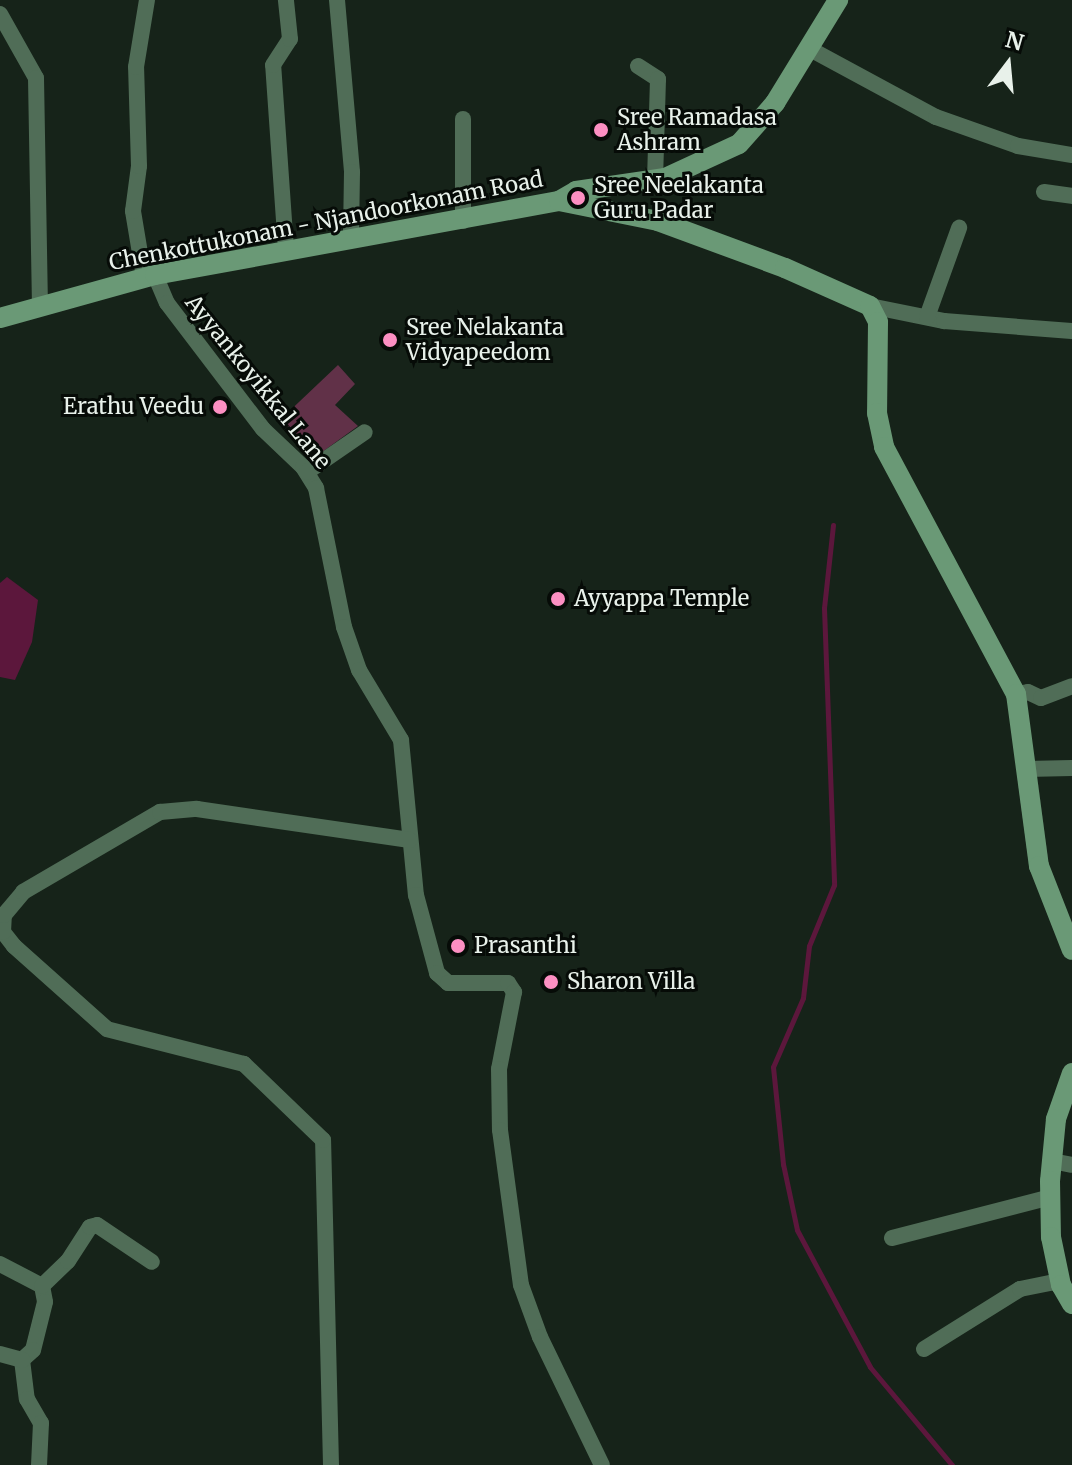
<!DOCTYPE html>
<html>
<head>
<meta charset="utf-8">
<style>
  body { margin:0 }
  #map { position:relative; width:1072px; height:1465px; overflow:hidden; background:#162319; font-family:Merriweather,serif }
  div>[style] { position:absolute }
  .green>* { inset:0; background:#613148 }
  .water>* { inset:0; background:#5c173c }
  .stream>* { height:5px; margin:-2.5px; padding:0 2.5px; transform-origin:2.5px; border-radius:2.5px; background:#5c173c }
  .minor>* { height:16px; margin:-8px; padding:0 8px; transform-origin:8px; border-radius:8px; background:#506d57 }
  .secondary>* { height:20px; margin:-10px; padding:0 10px; transform-origin:10px; border-radius:10px; background:#6a9976 }
  .dots>* { width:22px; height:22px; translate:-50% -50%; box-sizing:border-box; border:4px solid #060b07; border-radius:50% }
  span { translate:-50% -50%; white-space:nowrap; text-align:center; line-height:1.15; -webkit-text-stroke:6px #060b07; paint-order:stroke }
  .poi-label { font-size:22px; color:#e8f1ea }
  .left { translate:0 -50%; text-align:left }
  .right { translate:-100% -50%; text-align:right }
  .street-label { font-size:22px; color:#e8f1ea }
  .north { position:absolute; left:968px; top:24px; width:80px; height:80px; -webkit-text-stroke:6px #060b07; paint-order:stroke; rotate:16deg; font-size:22px; font-weight:700; line-height:32px; text-align:center; color:#e8f1ea }
  .north::after { content:''; display:block; margin:auto; width:28px; height:36px; background:#e8f1ea; clip-path:polygon(50% 0,100% 100%,50% 72%,0 100%) }
</style>
</head>
<body>
<div id="map">
  <div class="green">
    <i style="clip-path:polygon(338px 365px,355px 384px,335px 405px,358px 426px,318px 455px,280px 420px)"></i>
  </div>
  <div class="water">
    <i style="clip-path:polygon(7px 577px,38px 600px,32px 642px,15px 680px,0 677px,0 583px)"></i>
  </div>
  <div class="stream">
    <i style="left:833px;top:525px;width:83px;rotate:96.2deg"></i>
    <i style="left:824px;top:608px;width:277px;rotate:87.9deg"></i>
    <i style="left:834px;top:885px;width:66px;rotate:112.3deg"></i>
    <i style="left:809px;top:946px;width:52px;rotate:96.6deg"></i>
    <i style="left:803px;top:998px;width:75px;rotate:113.5deg"></i>
    <i style="left:773px;top:1067px;width:98px;rotate:84.1deg"></i>
    <i style="left:783px;top:1164px;width:67px;rotate:78deg"></i>
    <i style="left:797px;top:1230px;width:155px;rotate:61.9deg"></i>
    <i style="left:870px;top:1367px;width:128px;rotate:50.1deg"></i>
  </div>
  <div class="minor">
    <i style="left:337px;top:0;width:173px;rotate:85deg"></i>
    <i style="left:352px;top:172px;width:67px;rotate:90.9deg"></i>
    <i style="left:0;top:14px;width:73px;rotate:60.6deg"></i>
    <i style="left:36px;top:78px;width:226px;rotate:89deg"></i>
    <i style="left:810px;top:49px;width:143px;rotate:28.4deg"></i>
    <i style="left:936px;top:117px;width:87px;rotate:19.5deg"></i>
    <i style="left:1018px;top:146px;width:55px;rotate:9.5deg"></i>
    <i style="left:638px;top:66px;width:24px;rotate:33deg"></i>
    <i style="left:658px;top:79px;width:100px;rotate:91.7deg"></i>
    <i style="left:1044px;top:192px;width:28px;rotate:8deg"></i>
    <i style="left:463px;top:221px;width:102px;rotate:-90deg"></i>
    <i style="left:286px;top:249px;width:184px;rotate:-94deg"></i>
    <i style="left:273px;top:65px;width:31px;rotate:-57deg"></i>
    <i style="left:290px;top:39px;width:39px;rotate:-96deg"></i>
    <i style="left:155px;top:275px;width:30px;rotate:67deg"></i>
    <i style="left:167px;top:303px;width:158px;rotate:52.7deg"></i>
    <i style="left:263px;top:429px;width:55px;rotate:43.5deg"></i>
    <i style="left:303px;top:467px;width:25px;rotate:58deg"></i>
    <i style="left:316px;top:488px;width:142px;rotate:78.6deg"></i>
    <i style="left:344px;top:627px;width:46px;rotate:70.8deg"></i>
    <i style="left:359px;top:670px;width:82px;rotate:59deg"></i>
    <i style="left:401px;top:740px;width:156px;rotate:84.5deg"></i>
    <i style="left:416px;top:895px;width:81px;rotate:74.9deg"></i>
    <i style="left:437px;top:973px;width:15px;rotate:42deg"></i>
    <i style="left:448px;top:983px;width:60px"></i>
    <i style="left:508px;top:983px;width:11px;rotate:56deg"></i>
    <i style="left:514px;top:992px;width:78px;rotate:101deg"></i>
    <i style="left:499px;top:1069px;width:61px;rotate:89.1deg"></i>
    <i style="left:500px;top:1130px;width:156px;rotate:82.3deg"></i>
    <i style="left:521px;top:1285px;width:55px;rotate:69.9deg"></i>
    <i style="left:540px;top:1337px;width:142px;rotate:64.2deg"></i>
    <i style="left:144px;top:277px;width:67px;rotate:-99.5deg"></i>
    <i style="left:133px;top:211px;width:45px;rotate:-82.4deg"></i>
    <i style="left:139px;top:166px;width:99px;rotate:-91.7deg"></i>
    <i style="left:136px;top:67px;width:68px;rotate:-80.7deg"></i>
    <i style="left:870px;top:306px;width:76px;rotate:11.5deg"></i>
    <i style="left:944px;top:321px;width:128px;rotate:4.5deg"></i>
    <i style="left:927px;top:317px;width:95px;rotate:-70.2deg"></i>
    <i style="left:307px;top:472px;width:70px;rotate:-34.6deg"></i>
    <i style="left:1016px;top:694px;width:12px;rotate:-9deg"></i>
    <i style="left:1028px;top:692px;width:14px;rotate:25deg"></i>
    <i style="left:1041px;top:698px;width:33px;rotate:-21deg"></i>
    <i style="left:1026px;top:769px;width:46px;rotate:-1.2deg"></i>
    <i style="left:1052px;top:1161px;width:20px;rotate:11deg"></i>
    <i style="left:892px;top:1238px;width:163px;rotate:-14.5deg"></i>
    <i style="left:0;top:1264px;width:47px;rotate:27.6deg"></i>
    <i style="left:42px;top:1286px;width:16px;rotate:79deg"></i>
    <i style="left:45px;top:1302px;width:49px;rotate:104deg"></i>
    <i style="left:33px;top:1350px;width:15px;rotate:138deg"></i>
    <i style="left:22px;top:1360px;width:39px;rotate:83deg"></i>
    <i style="left:27px;top:1399px;width:28px;rotate:60deg"></i>
    <i style="left:41px;top:1423px;width:42px;rotate:92.7deg"></i>
    <i style="left:42px;top:1286px;width:36px;rotate:-44deg"></i>
    <i style="left:68px;top:1261px;width:40px;rotate:-57.1deg"></i>
    <i style="left:90px;top:1227px;width:7px;rotate:-16deg"></i>
    <i style="left:97px;top:1225px;width:66px;rotate:33.9deg"></i>
    <i style="left:924px;top:1349px;width:113px;rotate:-32deg"></i>
    <i style="left:1020px;top:1289px;width:41px;rotate:-11.3deg"></i>
    <i style="left:0;top:1354px;width:23px;rotate:15deg"></i>
    <i style="left:331px;top:1465px;width:325px;rotate:-91.4deg"></i>
    <i style="left:323px;top:1140px;width:110px;rotate:-136.1deg"></i>
    <i style="left:244px;top:1064px;width:141px;rotate:-165.7deg"></i>
    <i style="left:107px;top:1029px;width:125px;rotate:-138.3deg"></i>
    <i style="left:14px;top:946px;width:18px;rotate:-128deg"></i>
    <i style="left:3px;top:932px;width:17px;rotate:-87deg"></i>
    <i style="left:4px;top:915px;width:30px;rotate:-50deg"></i>
    <i style="left:23px;top:892px;width:159px;rotate:-30.3deg"></i>
    <i style="left:160px;top:812px;width:37px;rotate:-5deg"></i>
    <i style="left:197px;top:809px;width:215px;rotate:8.3deg"></i>
  </div>
  <div class="secondary">
    <i style="left:559px;top:201px;width:20px;rotate:-30deg"></i>
    <i style="left:576px;top:191px;width:90px;rotate:-8.3deg"></i>
    <i style="left:665px;top:178px;width:81px;rotate:-24.7deg"></i>
    <i style="left:739px;top:144px;width:55px;rotate:-48.7deg"></i>
    <i style="left:775px;top:103px;width:121px;rotate:-58.5deg"></i>
    <i style="left:0;top:318px;width:161px;rotate:-15.5deg"></i>
    <i style="left:155px;top:275px;width:411px;rotate:-10.4deg"></i>
    <i style="left:559px;top:201px;width:101px;rotate:11.4deg"></i>
    <i style="left:658px;top:221px;width:135px;rotate:20.3deg"></i>
    <i style="left:785px;top:268px;width:93px;rotate:24.1deg"></i>
    <i style="left:870px;top:306px;width:18px;rotate:63deg"></i>
    <i style="left:878px;top:322px;width:91px;rotate:90.6deg"></i>
    <i style="left:877px;top:413px;width:35px;rotate:78deg"></i>
    <i style="left:884px;top:447px;width:280px;rotate:61.9deg"></i>
    <i style="left:1016px;top:694px;width:174px;rotate:82.4deg"></i>
    <i style="left:1039px;top:866px;width:90px;rotate:68.6deg"></i>
    <i style="left:1072px;top:1073px;width:49px;rotate:109.2deg"></i>
    <i style="left:1056px;top:1119px;width:62px;rotate:95.5deg"></i>
    <i style="left:1050px;top:1181px;width:56px;rotate:89deg"></i>
    <i style="left:1051px;top:1237px;width:49px;rotate:78.2deg"></i>
    <i style="left:1061px;top:1285px;width:22px;rotate:60deg"></i>
  </div>
  <div class="dots">
    <i style="left:601px;top:130px;background:#fc8fc2"></i>
    <i style="left:578px;top:198px;background:#fc8fc2"></i>
    <i style="left:390px;top:340px;background:#fc8fc2"></i>
    <i style="left:220px;top:407px;background:#fc8fc2"></i>
    <i style="left:558px;top:599px;background:#fc8fc2"></i>
    <i style="left:458px;top:946px;background:#fc8fc2"></i>
    <i style="left:551px;top:982px;background:#fc8fc2"></i>
  </div>
  <div class="poi-label">
    <span class="left" style="left:617px;top:130px">Sree Ramadasa<br>Ashram</span>
    <span class="left" style="left:594px;top:198px">Sree Neelakanta<br>Guru Padar</span>
    <span class="left" style="left:406px;top:340px">Sree Nelakanta<br>Vidyapeedom</span>
    <span class="right" style="left:204px;top:407px">Erathu Veedu</span>
    <span class="left" style="left:574px;top:599px">Ayyappa Temple</span>
    <span class="left" style="left:474px;top:946px">Prasanthi</span>
    <span class="left" style="left:567px;top:982px">Sharon Villa</span>
  </div>
  <div class="street-label">
    <span style="left:326px;top:221px;rotate:-11deg">Chenkottukonam - Njandoorkonam Road</span>
    <span style="left:258px;top:382px;rotate:51deg">Ayyankoyikkal Lane</span>
  </div>
  <div class="north">N</div>
</div>
</body>
</html>
